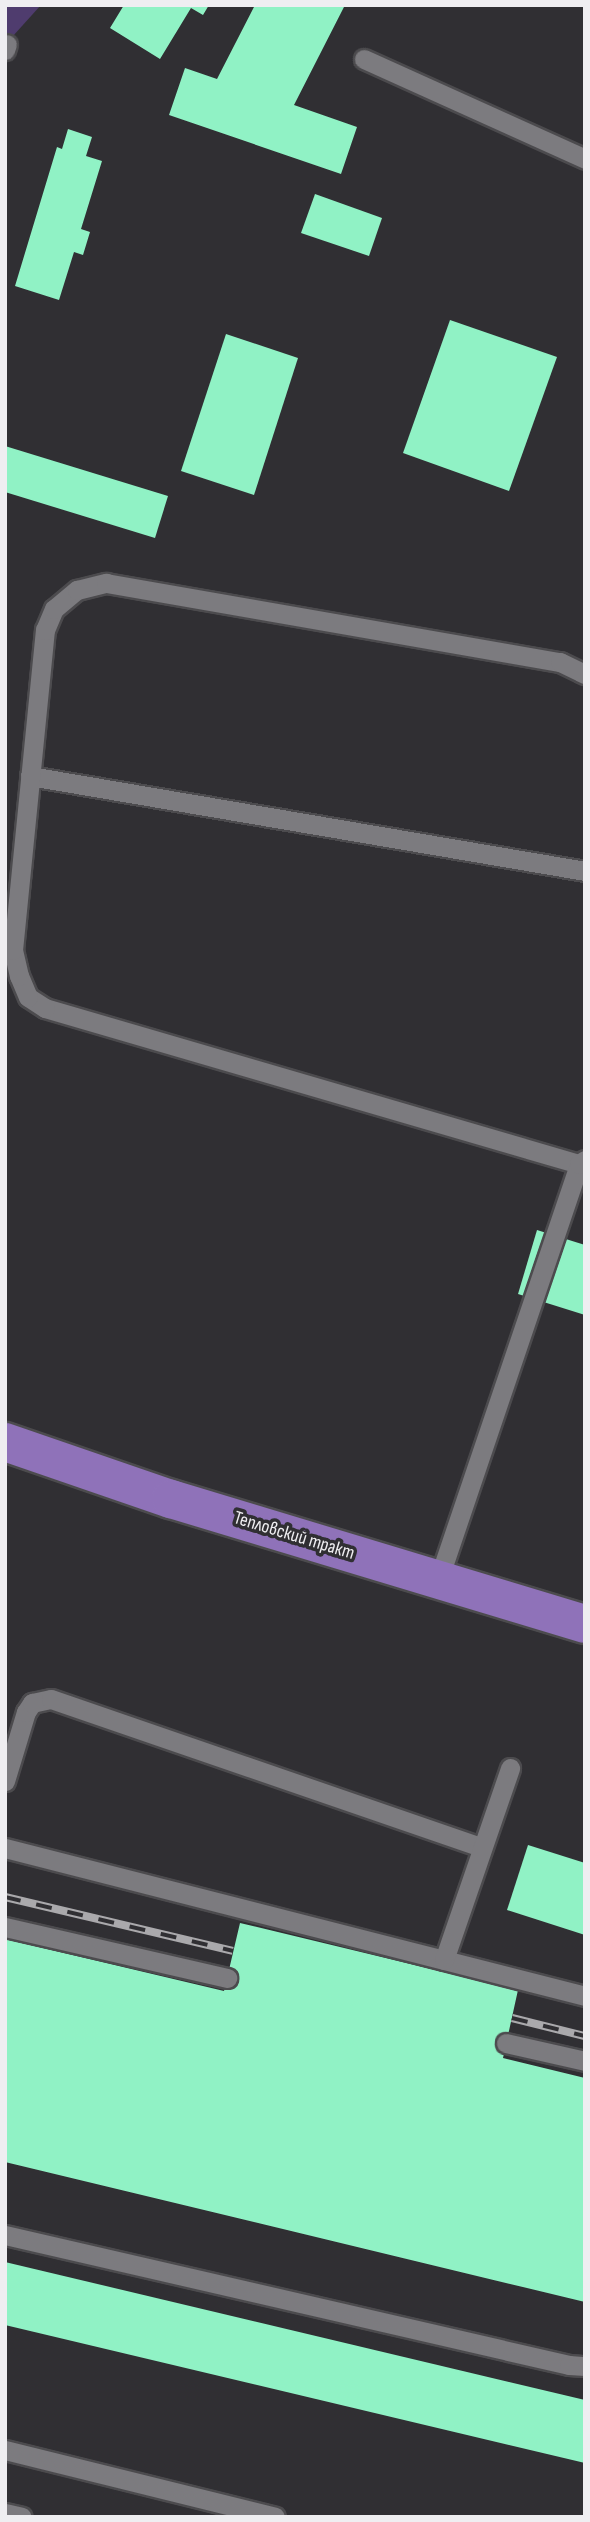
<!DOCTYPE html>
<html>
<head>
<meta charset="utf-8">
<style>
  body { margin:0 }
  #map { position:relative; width:590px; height:2522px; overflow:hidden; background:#302f33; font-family:"Sofia Sans Condensed",sans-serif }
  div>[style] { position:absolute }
  .green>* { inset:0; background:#4f3c6e }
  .building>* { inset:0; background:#90f2c5 }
  .roads { filter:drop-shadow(2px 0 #4c4b4e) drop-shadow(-2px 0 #4c4b4e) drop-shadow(0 2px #4c4b4e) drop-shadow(0 -2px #4c4b4e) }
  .service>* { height:19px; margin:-9.5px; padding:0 9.5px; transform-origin:9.5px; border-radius:9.5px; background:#7c7b7f }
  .primary>* { height:38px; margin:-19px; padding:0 19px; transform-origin:19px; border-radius:19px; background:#8f72b9 }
  .rail>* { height:8px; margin-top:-4px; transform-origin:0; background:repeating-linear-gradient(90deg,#302f33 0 16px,#aaa9ac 0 32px); box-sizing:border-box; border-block:2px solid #aaa9ac }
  span { translate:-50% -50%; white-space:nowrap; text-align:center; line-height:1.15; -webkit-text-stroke:7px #302f33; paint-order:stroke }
  .street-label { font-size:19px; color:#efeef1 }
  .frame { position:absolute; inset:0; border:7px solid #efeef1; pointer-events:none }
</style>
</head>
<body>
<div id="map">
  <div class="green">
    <i style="clip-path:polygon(5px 5px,41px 5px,13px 36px,5px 39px)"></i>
  </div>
  <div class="building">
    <i style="clip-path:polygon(124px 5px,209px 5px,203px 15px,191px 8px,160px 59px,110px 28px)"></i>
    <i style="clip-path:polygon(255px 5px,345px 5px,294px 105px,357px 127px,341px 174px,169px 115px,185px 68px,217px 79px)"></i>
    <i style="clip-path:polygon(68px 129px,92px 137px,86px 156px,102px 161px,81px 229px,90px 232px,83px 255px,74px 252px,59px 300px,15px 286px,57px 147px,62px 149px)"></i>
    <i style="clip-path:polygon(315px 194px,382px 218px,369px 256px,301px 233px)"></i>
    <i style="clip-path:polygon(450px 320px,557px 357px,509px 491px,403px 453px)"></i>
    <i style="clip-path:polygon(226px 334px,298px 358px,254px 495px,181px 471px)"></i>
    <i style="clip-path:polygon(5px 446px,168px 496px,155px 538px,5px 492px)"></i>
    <i style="clip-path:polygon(537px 1230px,585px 1245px,585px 1315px,518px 1294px)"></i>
    <i style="clip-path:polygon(528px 1845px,585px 1863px,585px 1935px,507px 1910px)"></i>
    <i style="clip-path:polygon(240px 1923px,518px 1990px,503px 2058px,585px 2078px,585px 2302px,5px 2162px,5px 1939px,224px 1991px)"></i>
    <i style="clip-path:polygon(5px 2262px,585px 2400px,585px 2463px,5px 2325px)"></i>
  </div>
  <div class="roads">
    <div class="service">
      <i style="left:5px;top:50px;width:6px;rotate:-72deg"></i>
      <i style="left:364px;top:59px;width:243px;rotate:24.3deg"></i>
      <i style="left:30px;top:776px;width:563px;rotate:9.71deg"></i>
      <i style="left:579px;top:1164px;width:556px;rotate:-163.72deg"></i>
      <i style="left:45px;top:1008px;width:20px;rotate:-147deg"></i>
      <i style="left:28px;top:997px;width:23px;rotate:-113deg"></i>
      <i style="left:19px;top:976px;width:27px;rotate:-103deg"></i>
      <i style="left:13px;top:950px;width:322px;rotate:-84.3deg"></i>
      <i style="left:45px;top:630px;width:23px;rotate:-67deg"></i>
      <i style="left:54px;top:609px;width:30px;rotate:-40deg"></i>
      <i style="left:77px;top:590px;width:30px;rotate:-14deg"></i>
      <i style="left:106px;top:583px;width:461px;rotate:9.9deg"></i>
      <i style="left:560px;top:662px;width:28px;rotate:26deg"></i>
      <i style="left:438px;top:1581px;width:440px;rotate:-71.3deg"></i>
      <i style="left:579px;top:1164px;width:7px;rotate:-34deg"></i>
      <i style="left:5px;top:1781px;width:72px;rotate:-73.1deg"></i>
      <i style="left:26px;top:1712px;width:11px;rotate:-56deg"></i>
      <i style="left:32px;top:1703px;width:19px;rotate:-12deg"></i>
      <i style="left:51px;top:1699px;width:455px;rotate:19deg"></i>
      <i style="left:5px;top:1848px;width:599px;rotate:14.31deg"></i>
      <i style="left:5px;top:1927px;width:228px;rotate:12.9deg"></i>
      <i style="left:444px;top:1960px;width:203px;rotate:-71deg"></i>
      <i style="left:506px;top:2043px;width:81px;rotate:12.8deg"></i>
      <i style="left:5px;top:2235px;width:579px;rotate:12.98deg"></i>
      <i style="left:569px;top:2365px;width:16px;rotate:4deg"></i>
      <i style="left:5px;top:2450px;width:278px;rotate:13.9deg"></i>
      <i style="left:5px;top:2513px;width:17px;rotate:13deg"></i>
    </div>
    <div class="primary">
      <i style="left:5px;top:1442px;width:176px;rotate:19deg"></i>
      <i style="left:171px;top:1499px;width:432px;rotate:16.8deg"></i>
    </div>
  </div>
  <div class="rail">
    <i style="left:5px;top:1897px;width:234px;rotate:13.3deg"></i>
    <i style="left:512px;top:2018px;width:75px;rotate:13.9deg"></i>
  </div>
  <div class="street-label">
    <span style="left:294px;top:1536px;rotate:17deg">Тепловский тракт</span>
  </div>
  <div class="frame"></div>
</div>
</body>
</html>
